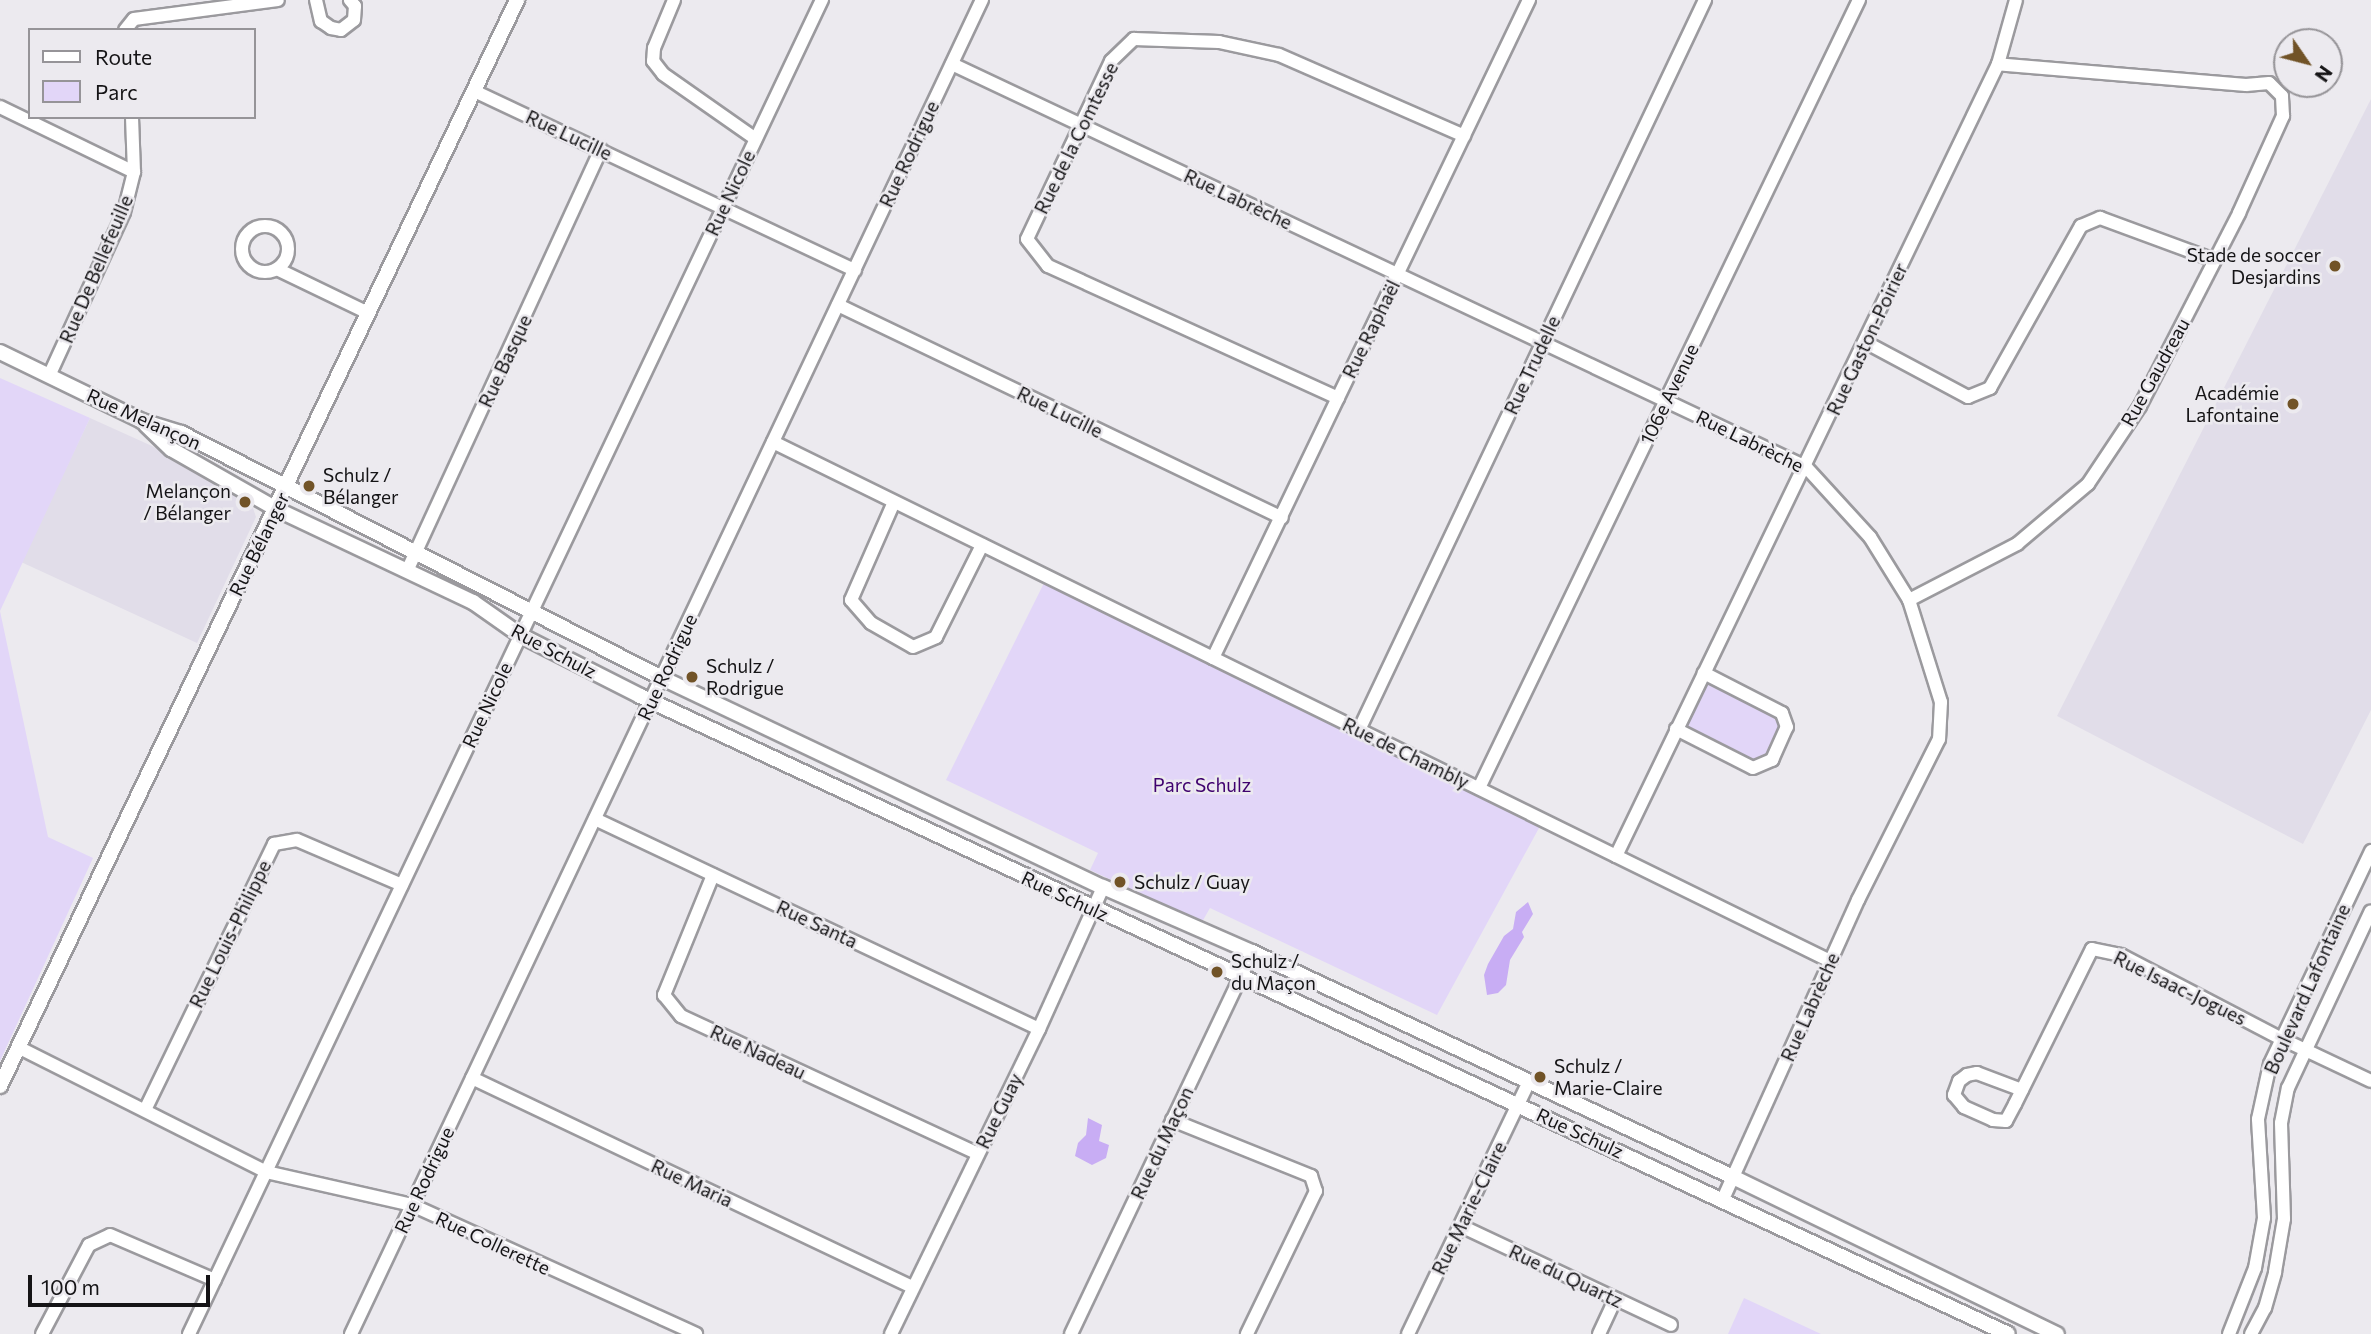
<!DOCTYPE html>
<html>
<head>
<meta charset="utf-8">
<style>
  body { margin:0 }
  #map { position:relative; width:2371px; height:1334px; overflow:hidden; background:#eceaef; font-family:Commissioner,sans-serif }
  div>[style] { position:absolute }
  .built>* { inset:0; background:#e1dde9 }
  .green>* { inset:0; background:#e2d6f8 }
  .water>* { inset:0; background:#c8adf4 }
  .roads { filter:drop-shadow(2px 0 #9b9a9e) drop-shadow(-2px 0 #9b9a9e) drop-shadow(0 2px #9b9a9e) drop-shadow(0 -2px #9b9a9e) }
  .minor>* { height:12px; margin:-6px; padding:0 6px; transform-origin:6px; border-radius:6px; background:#fff }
  .minor>.ring { margin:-6px; padding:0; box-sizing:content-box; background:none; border:12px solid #fff; border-radius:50% }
  .tertiary>* { height:14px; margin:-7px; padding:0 7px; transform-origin:7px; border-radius:7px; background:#fff }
  .dots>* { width:19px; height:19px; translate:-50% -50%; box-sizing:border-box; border:4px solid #eceaef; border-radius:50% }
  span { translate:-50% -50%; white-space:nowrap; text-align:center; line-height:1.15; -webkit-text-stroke:5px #eceaef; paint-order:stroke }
  .street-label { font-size:19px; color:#151416 }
  .poi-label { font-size:19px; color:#151416 }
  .right { translate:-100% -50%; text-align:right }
  .left { translate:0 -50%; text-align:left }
  .park-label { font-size:19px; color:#3f026e }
  .legend { position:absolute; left:28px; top:28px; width:228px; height:91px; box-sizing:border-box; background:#eceaef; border:2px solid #969498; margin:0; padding:9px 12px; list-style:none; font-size:21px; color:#151416 }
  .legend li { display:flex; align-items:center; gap:14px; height:35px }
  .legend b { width:35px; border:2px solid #969498 }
  .north { position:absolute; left:2273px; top:28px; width:70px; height:70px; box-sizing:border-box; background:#eceaef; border:2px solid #969498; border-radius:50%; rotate:125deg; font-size:19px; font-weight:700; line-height:28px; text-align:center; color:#151416 }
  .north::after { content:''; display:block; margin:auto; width:24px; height:32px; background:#715327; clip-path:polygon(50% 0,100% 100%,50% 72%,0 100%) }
  .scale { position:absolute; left:28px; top:1275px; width:182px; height:32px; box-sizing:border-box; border:4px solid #151416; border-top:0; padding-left:9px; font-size:21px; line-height:24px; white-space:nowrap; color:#151416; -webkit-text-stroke:5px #eceaef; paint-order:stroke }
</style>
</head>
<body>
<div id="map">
  <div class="built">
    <i style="clip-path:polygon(2371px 99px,2371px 710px,2303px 844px,2057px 716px)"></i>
    <i style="clip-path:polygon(90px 418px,152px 446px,248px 499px,252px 505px,256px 517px,197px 643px,21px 562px)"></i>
  </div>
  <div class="green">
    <i style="clip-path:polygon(0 378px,90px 418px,0 611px,48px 837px,93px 858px,0 1061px)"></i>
    <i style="clip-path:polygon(1049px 573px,1545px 817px,1437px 1015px,1210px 908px,1202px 922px,1090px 870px,1098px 853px,946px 780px)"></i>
    <i style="clip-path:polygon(1704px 673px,1782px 713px,1787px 727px,1772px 760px,1753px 768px,1676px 729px)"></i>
    <i style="clip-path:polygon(1744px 1298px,1821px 1334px,1728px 1334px)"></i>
  </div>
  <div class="water">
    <i style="clip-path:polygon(1528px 902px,1533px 914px,1522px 932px,1524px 937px,1510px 960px,1506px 985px,1498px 993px,1487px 995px,1484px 975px,1488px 964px,1504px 936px,1513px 929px,1516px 912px)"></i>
    <i style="clip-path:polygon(1088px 1118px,1102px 1125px,1099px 1141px,1109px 1145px,1106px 1158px,1092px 1165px,1075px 1156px,1078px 1143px,1086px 1135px)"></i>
  </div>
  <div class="roads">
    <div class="minor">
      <i style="left:316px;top:0;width:22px;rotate:77deg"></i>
      <i style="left:321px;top:21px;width:12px;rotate:35deg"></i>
      <i style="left:331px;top:28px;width:10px;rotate:11deg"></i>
      <i style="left:341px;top:30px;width:16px;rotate:-38deg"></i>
      <i style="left:354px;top:20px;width:14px;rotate:-86deg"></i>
      <i style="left:355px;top:6px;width:8px;rotate:-130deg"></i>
      <i style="left:674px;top:0;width:52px;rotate:112.6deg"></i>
      <i style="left:654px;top:48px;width:13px;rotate:94deg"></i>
      <i style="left:653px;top:61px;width:16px;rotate:52deg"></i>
      <i style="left:663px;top:74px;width:113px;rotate:35deg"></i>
      <i style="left:125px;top:30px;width:14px;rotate:-51deg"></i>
      <i style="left:134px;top:19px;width:145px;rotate:-7.5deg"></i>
      <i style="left:952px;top:64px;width:944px;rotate:25.26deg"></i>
      <i style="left:1806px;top:467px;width:95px;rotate:47.6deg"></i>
      <i style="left:1870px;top:537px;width:74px;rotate:58.2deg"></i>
      <i style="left:1909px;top:600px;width:107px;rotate:72.6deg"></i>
      <i style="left:1941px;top:702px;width:37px;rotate:93deg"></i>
      <i style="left:1939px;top:739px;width:180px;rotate:116.7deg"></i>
      <i style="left:1858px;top:900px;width:328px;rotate:114.3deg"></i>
      <i style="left:474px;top:91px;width:421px;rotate:25.2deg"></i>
      <i style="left:0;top:107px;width:149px;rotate:25.9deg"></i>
      <i class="ring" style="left:242px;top:226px;width:34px;height:34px"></i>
      <i style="left:277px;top:269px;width:101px;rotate:25.8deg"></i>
      <i style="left:838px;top:305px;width:492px;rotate:25.6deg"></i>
      <i style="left:1865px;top:342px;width:117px;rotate:28.1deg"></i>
      <i style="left:1968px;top:397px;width:24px;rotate:-22deg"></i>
      <i style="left:1990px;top:388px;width:186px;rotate:-60.7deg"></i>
      <i style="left:2081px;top:226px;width:21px;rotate:-23deg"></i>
      <i style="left:2100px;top:218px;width:121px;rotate:20.2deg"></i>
      <i style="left:49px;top:376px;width:180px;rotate:-65.4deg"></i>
      <i style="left:124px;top:212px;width:41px;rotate:-76deg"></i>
      <i style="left:134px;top:172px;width:55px;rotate:-92.1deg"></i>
      <i style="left:1338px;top:398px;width:319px;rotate:-155.5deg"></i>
      <i style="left:1048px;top:266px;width:34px;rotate:-128deg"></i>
      <i style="left:1027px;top:239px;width:197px;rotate:-64.7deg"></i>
      <i style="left:1111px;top:61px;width:32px;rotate:-44deg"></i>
      <i style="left:1134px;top:39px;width:85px;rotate:2deg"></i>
      <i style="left:1219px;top:42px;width:61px;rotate:12.2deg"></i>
      <i style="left:1279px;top:55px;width:202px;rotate:23.6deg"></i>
      <i style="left:773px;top:442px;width:1178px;rotate:26.15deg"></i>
      <i style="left:894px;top:502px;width:107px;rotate:113.7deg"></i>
      <i style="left:851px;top:600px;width:30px;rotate:49deg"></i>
      <i style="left:871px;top:623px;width:48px;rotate:29.7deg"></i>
      <i style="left:913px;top:647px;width:25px;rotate:-23deg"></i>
      <i style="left:936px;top:637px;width:103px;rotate:-63.4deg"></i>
      <i style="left:407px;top:571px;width:464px;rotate:-65.3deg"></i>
      <i style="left:1909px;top:600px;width:122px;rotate:-27.4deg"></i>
      <i style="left:2017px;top:544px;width:93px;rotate:-40.2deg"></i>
      <i style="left:2088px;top:484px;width:94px;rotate:-56.3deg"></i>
      <i style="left:2140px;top:406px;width:217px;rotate:-62.8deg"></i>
      <i style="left:2239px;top:213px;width:107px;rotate:-65.6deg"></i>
      <i style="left:2283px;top:116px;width:20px;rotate:-93deg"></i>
      <i style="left:2282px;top:96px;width:18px;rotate:-135deg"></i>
      <i style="left:2269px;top:83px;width:23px;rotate:175deg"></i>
      <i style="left:2246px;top:85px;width:249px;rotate:-175.2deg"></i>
      <i style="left:1213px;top:658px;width:730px;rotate:-64.35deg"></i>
      <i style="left:1676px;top:729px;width:86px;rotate:26.9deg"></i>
      <i style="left:1753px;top:768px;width:21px;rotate:-23deg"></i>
      <i style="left:1772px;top:760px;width:36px;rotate:-66deg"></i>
      <i style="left:1787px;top:727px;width:15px;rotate:-110deg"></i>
      <i style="left:1782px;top:713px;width:88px;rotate:-152.9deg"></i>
      <i style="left:1359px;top:730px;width:808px;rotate:-64.64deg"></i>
      <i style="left:1479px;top:788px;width:875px;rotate:-64.26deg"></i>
      <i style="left:595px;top:819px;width:491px;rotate:25.3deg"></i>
      <i style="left:1616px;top:856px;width:879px;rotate:-64.25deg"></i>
      <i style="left:1998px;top:64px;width:66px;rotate:-74.3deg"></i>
      <i style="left:713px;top:875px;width:130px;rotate:112.2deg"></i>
      <i style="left:664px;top:995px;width:27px;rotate:51deg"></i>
      <i style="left:681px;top:1016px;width:327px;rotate:24.9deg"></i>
      <i style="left:18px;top:1047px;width:278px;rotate:26.7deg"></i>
      <i style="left:266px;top:1172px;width:150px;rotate:12.7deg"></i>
      <i style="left:412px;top:1205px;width:312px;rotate:24.4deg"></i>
      <i style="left:472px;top:1078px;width:488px;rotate:25.4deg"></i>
      <i style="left:2022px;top:1090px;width:48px;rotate:-159.3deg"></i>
      <i style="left:1977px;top:1073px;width:10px;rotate:169deg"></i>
      <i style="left:1967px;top:1075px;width:10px;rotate:143deg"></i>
      <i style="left:1959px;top:1081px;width:15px;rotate:110deg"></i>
      <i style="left:1954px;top:1095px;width:16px;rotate:50deg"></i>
      <i style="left:1964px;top:1107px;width:32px;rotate:24deg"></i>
      <i style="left:1993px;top:1120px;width:13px;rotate:4deg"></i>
      <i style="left:2006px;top:1121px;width:19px;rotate:-62deg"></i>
      <i style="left:2015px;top:1104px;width:173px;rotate:-63.6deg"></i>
      <i style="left:2092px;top:949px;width:30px;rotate:12deg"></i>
      <i style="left:2121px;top:955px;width:182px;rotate:27.6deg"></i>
      <i style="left:2282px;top:1039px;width:98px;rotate:25.3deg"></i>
      <i style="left:145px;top:1110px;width:296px;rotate:-64.1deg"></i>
      <i style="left:274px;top:844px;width:23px;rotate:-10deg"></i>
      <i style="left:297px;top:840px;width:114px;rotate:23.2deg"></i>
      <i style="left:1172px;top:1120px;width:150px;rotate:21.9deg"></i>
      <i style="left:1311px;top:1176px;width:16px;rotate:72deg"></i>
      <i style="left:1316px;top:1191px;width:159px;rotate:115.8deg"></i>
      <i style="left:1461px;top:1226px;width:232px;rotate:25.2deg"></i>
      <i style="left:42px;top:1334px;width:101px;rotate:-62.2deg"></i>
      <i style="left:89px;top:1245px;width:23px;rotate:-25deg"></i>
      <i style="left:110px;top:1235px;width:114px;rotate:23.2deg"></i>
      <i style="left:189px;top:1334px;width:1477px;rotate:-64.62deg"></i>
      <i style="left:351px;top:1334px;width:1476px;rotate:-64.69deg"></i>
      <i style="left:891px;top:1334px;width:339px;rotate:-64.1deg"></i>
      <i style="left:1039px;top:1029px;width:156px;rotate:-65.7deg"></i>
      <i style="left:1071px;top:1334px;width:423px;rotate:-64.6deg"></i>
      <i style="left:1408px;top:1334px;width:280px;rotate:-64.4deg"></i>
      <i style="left:1599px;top:1334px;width:38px;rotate:-65deg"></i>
      <i style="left:2229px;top:1334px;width:71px;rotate:-68.5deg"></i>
      <i style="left:2255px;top:1268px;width:51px;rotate:-79.8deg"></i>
      <i style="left:2264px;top:1218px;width:99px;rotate:-93.5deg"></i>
      <i style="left:2258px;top:1119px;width:56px;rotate:-77.7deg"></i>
      <i style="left:2270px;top:1064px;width:236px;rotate:-64.6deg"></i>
      <i style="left:2251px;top:1334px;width:30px;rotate:-62deg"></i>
      <i style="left:2265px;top:1308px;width:37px;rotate:-74deg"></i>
      <i style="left:2275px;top:1272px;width:54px;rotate:-80.4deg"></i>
      <i style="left:2284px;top:1219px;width:96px;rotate:-91.8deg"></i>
      <i style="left:2281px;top:1123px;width:36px;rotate:-79deg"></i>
      <i style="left:2288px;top:1088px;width:195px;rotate:-64.9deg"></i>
    </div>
    <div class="tertiary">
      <i style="left:0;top:352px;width:158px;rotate:25.9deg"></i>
      <i style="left:142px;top:421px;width:41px;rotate:17.1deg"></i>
      <i style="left:181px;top:433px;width:540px;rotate:26.99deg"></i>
      <i style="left:662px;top:678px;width:488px;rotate:25.4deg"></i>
      <i style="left:1103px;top:887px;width:163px;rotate:23.6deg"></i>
      <i style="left:1252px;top:952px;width:531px;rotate:25.07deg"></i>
      <i style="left:1733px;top:1177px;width:360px;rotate:25.9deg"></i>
      <i style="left:146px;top:425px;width:35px;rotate:44deg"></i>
      <i style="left:171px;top:449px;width:121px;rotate:29.7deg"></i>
      <i style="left:276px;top:509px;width:218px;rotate:25.3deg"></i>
      <i style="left:473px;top:602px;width:57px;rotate:35.1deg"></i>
      <i style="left:520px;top:635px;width:135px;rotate:26.9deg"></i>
      <i style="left:640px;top:696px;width:1509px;rotate:25deg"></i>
      <i style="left:0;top:1086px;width:1203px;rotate:-64.54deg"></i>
    </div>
  </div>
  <div class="dots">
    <i style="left:2335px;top:266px;background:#715327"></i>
    <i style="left:2293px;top:404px;background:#715327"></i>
    <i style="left:309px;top:486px;background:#715327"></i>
    <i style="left:245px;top:502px;background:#715327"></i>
    <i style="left:692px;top:677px;background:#715327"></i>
    <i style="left:1120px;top:882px;background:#715327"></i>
    <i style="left:1217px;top:972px;background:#715327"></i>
    <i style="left:1540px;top:1077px;background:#715327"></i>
  </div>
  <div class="street-label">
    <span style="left:569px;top:135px;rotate:25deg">Rue Lucille</span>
    <span style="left:1076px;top:138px;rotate:-64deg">Rue de la Comtesse</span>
    <span style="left:909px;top:154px;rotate:-65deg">Rue Rodrigue</span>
    <span style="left:730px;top:193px;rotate:-65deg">Rue Nicole</span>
    <span style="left:1238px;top:199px;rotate:25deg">Rue Labrèche</span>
    <span style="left:96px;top:269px;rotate:-67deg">Rue De Bellefeuille</span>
    <span style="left:1371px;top:329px;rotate:-64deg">Rue Raphaël</span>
    <span style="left:1867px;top:339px;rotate:-65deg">Rue Gaston-Poirier</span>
    <span style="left:505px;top:361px;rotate:-65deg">Rue Basque</span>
    <span style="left:1532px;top:365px;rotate:-65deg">Rue Trudelle</span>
    <span style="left:2155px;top:372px;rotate:-61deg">Rue Gaudreau</span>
    <span style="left:1669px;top:394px;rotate:-64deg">106e Avenue</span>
    <span style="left:1060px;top:412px;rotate:26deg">Rue Lucille</span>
    <span style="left:144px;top:419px;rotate:24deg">Rue Melançon</span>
    <span style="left:1750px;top:441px;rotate:26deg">Rue Labrèche</span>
    <span style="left:259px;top:544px;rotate:-64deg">Rue Bélanger</span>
    <span style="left:554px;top:651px;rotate:28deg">Rue Schulz</span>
    <span style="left:667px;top:667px;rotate:-65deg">Rue Rodrigue</span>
    <span style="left:487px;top:705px;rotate:-65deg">Rue Nicole</span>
    <span style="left:1406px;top:753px;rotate:26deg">Rue de Chambly</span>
    <span style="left:1065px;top:896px;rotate:25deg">Rue Schulz</span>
    <span style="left:817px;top:924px;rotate:25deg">Rue Santa</span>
    <span style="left:230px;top:934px;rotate:-64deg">Rue Louis-Philippe</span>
    <span style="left:2180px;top:988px;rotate:26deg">Rue Isaac-Jogues</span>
    <span style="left:2307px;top:989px;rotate:-66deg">Boulevard Lafontaine</span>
    <span style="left:1810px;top:1007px;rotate:-66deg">Rue Labrèche</span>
    <span style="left:758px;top:1052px;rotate:25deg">Rue Nadeau</span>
    <span style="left:999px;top:1111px;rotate:-64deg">Rue Guay</span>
    <span style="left:1580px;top:1133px;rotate:25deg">Rue Schulz</span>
    <span style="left:1162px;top:1143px;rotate:-65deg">Rue du Maçon</span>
    <span style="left:424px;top:1180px;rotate:-65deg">Rue Rodrigue</span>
    <span style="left:692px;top:1183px;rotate:25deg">Rue Maria</span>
    <span style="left:1469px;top:1208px;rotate:-64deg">Rue Marie-Claire</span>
    <span style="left:493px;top:1243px;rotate:25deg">Rue Collerette</span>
    <span style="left:1566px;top:1276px;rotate:25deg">Rue du Quartz</span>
  </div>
  <div class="poi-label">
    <span class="right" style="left:2321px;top:266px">Stade de soccer<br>Desjardins</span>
    <span class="right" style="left:2279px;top:404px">Académie<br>Lafontaine</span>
    <span class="left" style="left:323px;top:486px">Schulz /<br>Bélanger</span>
    <span class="right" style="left:231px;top:502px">Melançon<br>/ Bélanger</span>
    <span class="left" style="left:706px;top:677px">Schulz /<br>Rodrigue</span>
    <span class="left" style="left:1134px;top:882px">Schulz / Guay</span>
    <span class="left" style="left:1231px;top:972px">Schulz /<br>du Maçon</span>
    <span class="left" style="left:1554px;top:1077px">Schulz /<br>Marie-Claire</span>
  </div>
  <div class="park-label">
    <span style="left:1202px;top:785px">Parc Schulz</span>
  </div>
  <ul class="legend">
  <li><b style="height:9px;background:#fff"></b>Route</li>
  <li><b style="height:19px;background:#e2d6f8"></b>Parc</li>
  </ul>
  <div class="north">N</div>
  <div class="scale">100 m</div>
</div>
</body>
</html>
